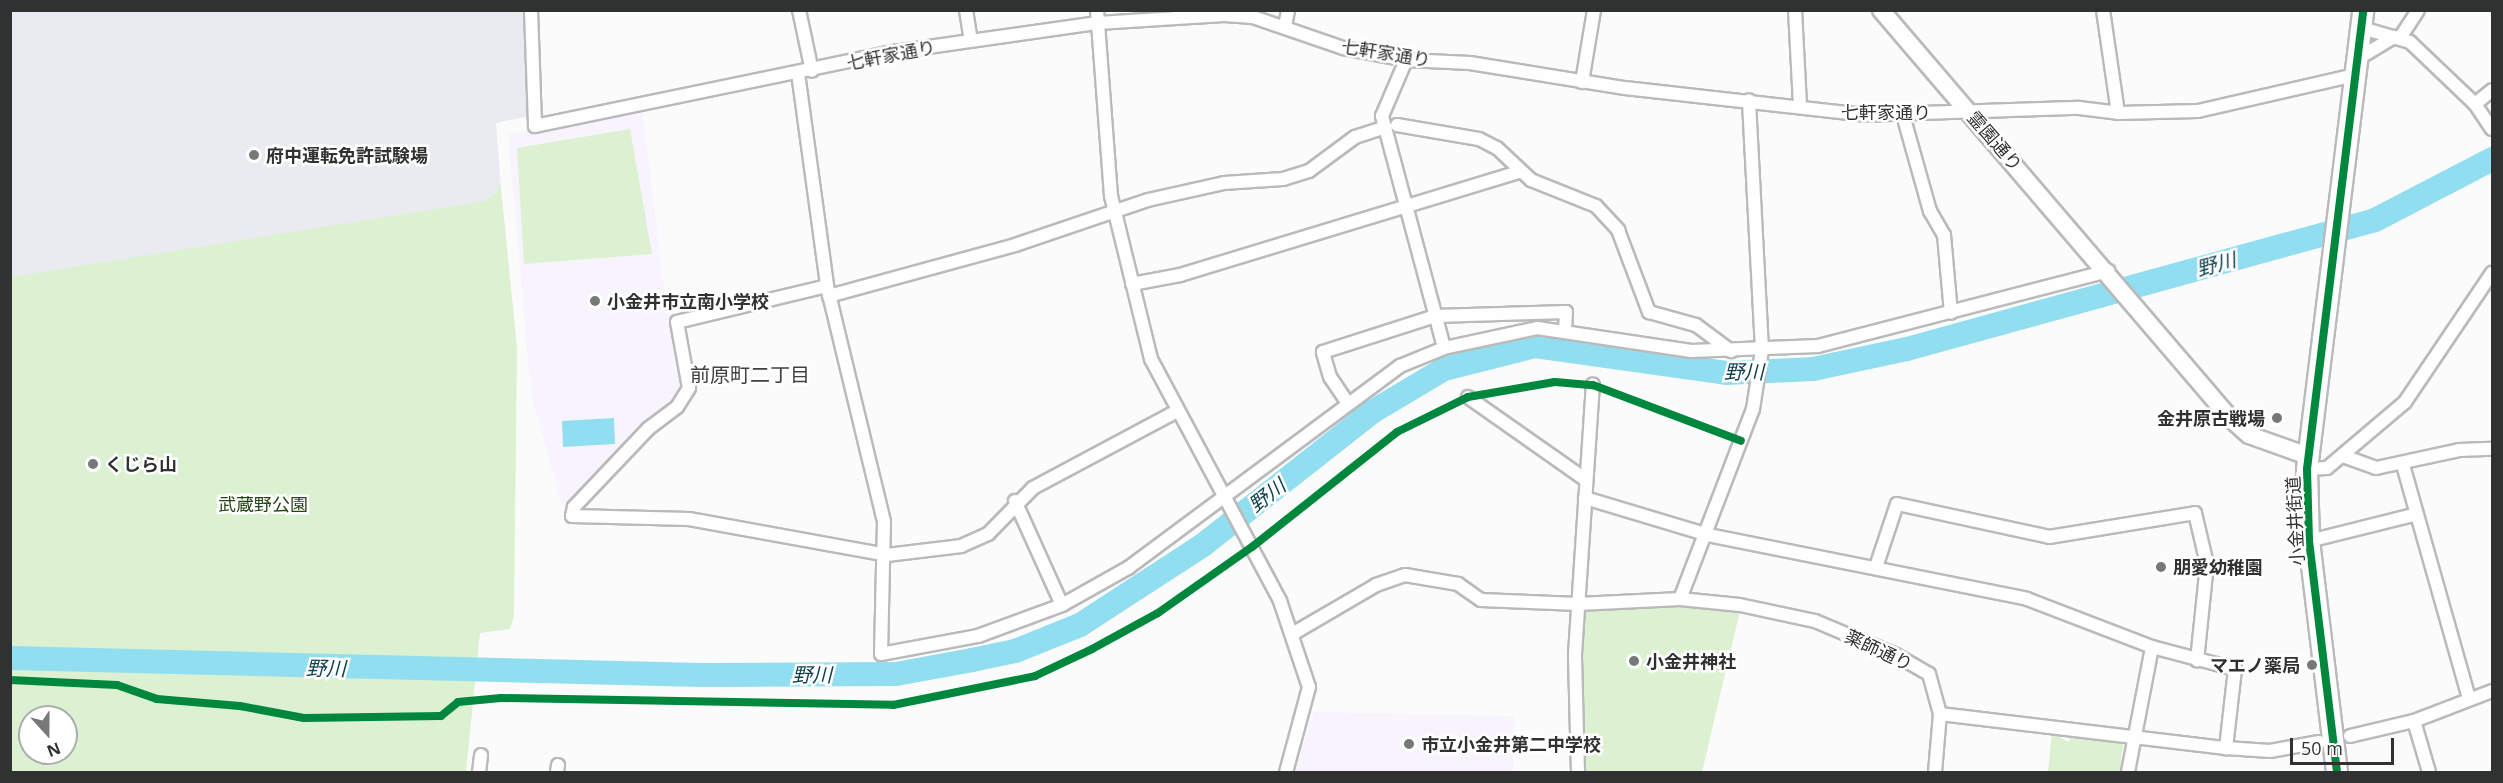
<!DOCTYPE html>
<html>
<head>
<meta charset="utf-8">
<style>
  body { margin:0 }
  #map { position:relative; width:2503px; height:783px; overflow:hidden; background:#fbfbfc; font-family:"Open Sans","Noto Sans JP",sans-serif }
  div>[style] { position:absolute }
  .built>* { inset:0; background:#eaebf0 }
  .education>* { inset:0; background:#f8f4fe }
  .green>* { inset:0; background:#dcf1d1 }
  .water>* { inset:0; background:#91def1 }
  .river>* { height:24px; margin:-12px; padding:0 12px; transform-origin:12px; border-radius:12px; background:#91def1 }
  .roads { filter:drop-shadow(2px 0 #bababb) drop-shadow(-2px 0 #bababb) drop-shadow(0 2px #bababb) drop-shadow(0 -2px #bababb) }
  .street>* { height:12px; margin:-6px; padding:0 6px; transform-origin:6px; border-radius:6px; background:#fefeff }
  .secondary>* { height:16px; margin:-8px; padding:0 8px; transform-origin:8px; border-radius:8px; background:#fefeff }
  .primary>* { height:20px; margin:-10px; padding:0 10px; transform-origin:10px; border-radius:10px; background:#fefeff }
  .cycleway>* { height:8px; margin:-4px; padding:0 4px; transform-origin:4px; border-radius:4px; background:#00873e }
  .dots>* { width:16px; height:16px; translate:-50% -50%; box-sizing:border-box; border:3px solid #fff; border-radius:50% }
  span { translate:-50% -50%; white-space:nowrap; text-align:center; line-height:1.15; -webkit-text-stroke:5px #fff; paint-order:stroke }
  .street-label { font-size:18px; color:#303131 }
  .poi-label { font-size:18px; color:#303131; font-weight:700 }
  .left { translate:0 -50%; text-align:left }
  .right { translate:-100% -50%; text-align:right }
  .park-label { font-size:18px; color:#274414 }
  .water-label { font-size:20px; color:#0f424c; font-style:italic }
  .neighbourhood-label { font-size:20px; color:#404041 }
  .frame { position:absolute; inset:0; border:12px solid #303131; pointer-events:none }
  .north { position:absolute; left:18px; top:705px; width:60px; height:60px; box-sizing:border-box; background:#fff; border:2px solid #acadad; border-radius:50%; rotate:159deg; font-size:16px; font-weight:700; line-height:24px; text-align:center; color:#303131 }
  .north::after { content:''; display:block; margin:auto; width:21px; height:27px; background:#777878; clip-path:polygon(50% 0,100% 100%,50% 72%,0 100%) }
  .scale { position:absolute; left:2290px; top:738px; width:104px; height:27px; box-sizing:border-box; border:3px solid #303131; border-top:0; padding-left:8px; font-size:18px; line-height:21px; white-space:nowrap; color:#303131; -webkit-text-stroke:4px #fff; paint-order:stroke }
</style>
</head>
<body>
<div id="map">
  <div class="built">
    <i style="clip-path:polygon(10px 11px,524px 11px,530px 116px,496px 123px,501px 187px,459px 223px,11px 284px)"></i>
  </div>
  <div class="education">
    <i style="clip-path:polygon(643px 112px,663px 281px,685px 389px,562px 506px,531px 394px,508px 134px)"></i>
    <i style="clip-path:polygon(1314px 712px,1514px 716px,1513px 772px,1295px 772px)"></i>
  </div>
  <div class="green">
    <i style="clip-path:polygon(630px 129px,652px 254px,524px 264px,517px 148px)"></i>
    <i style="clip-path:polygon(evenodd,501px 187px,517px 347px,514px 616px,510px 629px,480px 633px,466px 772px,11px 772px,11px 277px,485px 201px,501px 187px,30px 717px,66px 717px,66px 753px,30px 753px,30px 717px)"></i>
    <i style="clip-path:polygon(1684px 604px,1740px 611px,1702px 772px,1581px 772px,1582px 607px)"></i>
    <i style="clip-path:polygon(2052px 733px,2069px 742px,2070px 734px,2117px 739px,2123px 744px,2120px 772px,2048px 772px)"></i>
  </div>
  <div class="water">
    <i style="clip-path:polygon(614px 418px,615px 444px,563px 447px,562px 421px)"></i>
  </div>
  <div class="river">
    <i style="left:10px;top:658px;width:692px;rotate:1.41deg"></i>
    <i style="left:702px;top:675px;width:194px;rotate:-0.3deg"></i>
    <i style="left:896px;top:674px;width:77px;rotate:-10.4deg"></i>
    <i style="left:972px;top:660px;width:44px;rotate:-11.8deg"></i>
    <i style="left:1015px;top:651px;width:70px;rotate:-21.8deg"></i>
    <i style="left:1080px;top:625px;width:147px;rotate:-33deg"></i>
    <i style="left:1203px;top:545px;width:215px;rotate:-38.2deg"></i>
    <i style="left:1372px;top:412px;width:84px;rotate:-30.8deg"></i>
    <i style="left:1444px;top:369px;width:94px;rotate:-14.2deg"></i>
    <i style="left:1535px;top:346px;width:193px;rotate:8deg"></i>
    <i style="left:1726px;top:373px;width:87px;rotate:-2.6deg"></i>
    <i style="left:1813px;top:369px;width:96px;rotate:-12deg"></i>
    <i style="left:1907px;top:349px;width:485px;rotate:-15.4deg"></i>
    <i style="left:2375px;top:220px;width:132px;rotate:-27.5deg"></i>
  </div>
  <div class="roads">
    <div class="street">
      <i style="left:531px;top:10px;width:116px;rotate:88deg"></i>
      <i style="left:535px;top:126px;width:366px;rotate:-11.7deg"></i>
      <i style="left:893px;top:52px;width:207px;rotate:-8.1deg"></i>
      <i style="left:1098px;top:23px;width:126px;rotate:-3.6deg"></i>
      <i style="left:1224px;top:15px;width:29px;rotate:4deg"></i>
      <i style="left:1253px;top:17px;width:95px;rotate:19deg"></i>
      <i style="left:1343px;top:48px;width:64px;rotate:10.8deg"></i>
      <i style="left:1406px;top:60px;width:64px;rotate:2.7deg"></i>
      <i style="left:1470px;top:63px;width:157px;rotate:9.2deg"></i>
      <i style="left:1625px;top:88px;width:241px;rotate:6.4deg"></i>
      <i style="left:1864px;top:115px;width:215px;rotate:-1.9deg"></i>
      <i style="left:2079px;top:108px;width:39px;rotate:7deg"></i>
      <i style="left:2118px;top:113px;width:80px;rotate:-1.4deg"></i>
      <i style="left:2198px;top:111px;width:165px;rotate:-12.9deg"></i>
      <i style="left:799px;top:10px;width:62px;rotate:78deg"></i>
      <i style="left:966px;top:10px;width:31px;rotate:81deg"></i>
      <i style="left:1097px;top:10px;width:187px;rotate:85.7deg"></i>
      <i style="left:1111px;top:196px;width:168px;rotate:76.2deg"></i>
      <i style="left:1151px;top:359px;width:274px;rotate:61.9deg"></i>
      <i style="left:1280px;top:601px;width:91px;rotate:71.4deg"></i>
      <i style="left:1309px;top:687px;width:88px;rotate:105.1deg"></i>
      <i style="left:1795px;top:10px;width:97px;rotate:87deg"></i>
      <i style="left:2103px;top:10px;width:104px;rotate:81.7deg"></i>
      <i style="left:1285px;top:26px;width:16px;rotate:-79deg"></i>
      <i style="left:2362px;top:28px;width:50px;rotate:16.3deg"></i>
      <i style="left:2410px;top:42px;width:90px;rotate:43.6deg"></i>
      <i style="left:2475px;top:104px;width:30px;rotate:56deg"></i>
      <i style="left:2400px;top:38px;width:33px;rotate:-57deg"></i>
      <i style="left:2359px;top:58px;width:41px;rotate:-31deg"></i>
      <i style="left:1406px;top:60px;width:61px;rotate:113.2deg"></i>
      <i style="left:1382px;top:116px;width:240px;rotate:75deg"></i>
      <i style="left:798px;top:73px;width:215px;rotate:82.2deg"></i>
      <i style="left:827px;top:286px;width:243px;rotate:76.4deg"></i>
      <i style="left:884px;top:522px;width:132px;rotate:91.3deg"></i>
      <i style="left:881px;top:654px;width:99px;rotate:-10.5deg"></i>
      <i style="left:978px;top:636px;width:90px;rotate:-20.3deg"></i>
      <i style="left:1062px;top:605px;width:76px;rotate:-29.3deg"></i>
      <i style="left:1128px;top:568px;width:339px;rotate:-36.6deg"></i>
      <i style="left:1400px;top:366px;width:48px;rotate:-22.2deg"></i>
      <i style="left:1444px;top:348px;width:95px;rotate:-12.1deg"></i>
      <i style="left:1537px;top:328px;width:156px;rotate:8.5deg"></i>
      <i style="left:1691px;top:351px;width:127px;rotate:-2.3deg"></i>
      <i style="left:1818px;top:346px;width:300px;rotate:-14.5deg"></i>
      <i style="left:1582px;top:82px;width:73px;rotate:-80.5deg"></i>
      <i style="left:2475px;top:104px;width:22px;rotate:-39deg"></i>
      <i style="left:1903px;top:115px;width:100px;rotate:74.3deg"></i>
      <i style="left:1930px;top:211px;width:28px;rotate:60deg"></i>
      <i style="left:1944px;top:235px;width:78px;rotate:84.9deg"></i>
      <i style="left:1397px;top:125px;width:83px;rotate:9.7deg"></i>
      <i style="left:1479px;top:139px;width:20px;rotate:27deg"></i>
      <i style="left:1497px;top:148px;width:47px;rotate:43.3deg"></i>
      <i style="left:1531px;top:180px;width:70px;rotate:21.8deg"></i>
      <i style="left:1596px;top:206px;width:33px;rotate:47deg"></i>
      <i style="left:1618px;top:230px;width:88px;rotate:69.3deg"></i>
      <i style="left:1649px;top:312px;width:49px;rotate:15.5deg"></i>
      <i style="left:1696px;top:325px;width:44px;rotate:36.6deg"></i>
      <i style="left:1132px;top:284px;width:49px;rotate:-10.6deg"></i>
      <i style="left:1180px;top:275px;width:354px;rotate:-16.9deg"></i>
      <i style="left:827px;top:286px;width:154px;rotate:166.5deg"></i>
      <i style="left:677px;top:322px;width:67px;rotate:79.7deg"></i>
      <i style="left:689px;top:388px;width:22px;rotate:122deg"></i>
      <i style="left:677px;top:407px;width:36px;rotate:143deg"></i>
      <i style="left:648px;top:429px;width:108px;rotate:133.5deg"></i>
      <i style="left:574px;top:507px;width:9px;rotate:103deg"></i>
      <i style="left:572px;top:516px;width:117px;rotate:1.5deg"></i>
      <i style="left:689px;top:519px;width:201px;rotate:10.3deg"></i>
      <i style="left:887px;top:555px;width:75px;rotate:-6.9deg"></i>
      <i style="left:961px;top:546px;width:30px;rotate:-24deg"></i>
      <i style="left:988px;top:534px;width:64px;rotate:-45.6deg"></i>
      <i style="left:1033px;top:488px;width:163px;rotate:-28.1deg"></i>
      <i style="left:829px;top:296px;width:193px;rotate:-15.3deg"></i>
      <i style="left:1015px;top:245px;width:140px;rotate:-18.7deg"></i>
      <i style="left:1148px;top:200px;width:78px;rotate:-12.6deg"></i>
      <i style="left:1224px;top:183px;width:59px;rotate:-3.9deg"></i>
      <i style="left:1283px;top:179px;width:27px;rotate:-17deg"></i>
      <i style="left:1309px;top:171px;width:57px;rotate:-36.5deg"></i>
      <i style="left:1355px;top:137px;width:32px;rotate:-18deg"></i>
      <i style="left:1468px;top:397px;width:144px;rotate:35.1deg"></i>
      <i style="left:1347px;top:402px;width:30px;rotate:-124deg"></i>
      <i style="left:1330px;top:377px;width:26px;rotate:-106deg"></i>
      <i style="left:1323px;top:352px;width:118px;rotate:-17.8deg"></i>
      <i style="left:1435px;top:316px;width:131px;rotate:-1.7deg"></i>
      <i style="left:1566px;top:312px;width:17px;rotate:93deg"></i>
      <i style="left:2343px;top:456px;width:35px;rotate:20deg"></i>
      <i style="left:2376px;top:468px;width:85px;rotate:-12.2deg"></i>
      <i style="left:2459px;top:450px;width:33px;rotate:-2deg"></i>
      <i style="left:2403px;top:465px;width:243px;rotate:74.2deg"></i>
      <i style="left:2307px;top:469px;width:20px;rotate:-3deg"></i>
      <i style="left:2327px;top:468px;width:102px;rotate:-40.2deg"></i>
      <i style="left:2405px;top:402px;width:156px;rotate:-56deg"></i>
      <i style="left:1585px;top:498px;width:128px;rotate:16.7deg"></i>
      <i style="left:1708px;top:535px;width:325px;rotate:11.3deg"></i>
      <i style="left:2027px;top:599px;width:134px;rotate:21deg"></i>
      <i style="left:2152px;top:647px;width:86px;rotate:14.8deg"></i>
      <i style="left:2235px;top:669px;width:80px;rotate:96.5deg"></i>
      <i style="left:1015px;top:501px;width:114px;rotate:65.7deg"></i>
      <i style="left:2309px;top:541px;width:111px;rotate:-14deg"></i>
      <i style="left:1876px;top:567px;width:66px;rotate:-71.6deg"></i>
      <i style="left:1897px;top:504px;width:156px;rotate:12.2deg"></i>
      <i style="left:2049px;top:537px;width:148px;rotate:-9.3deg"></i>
      <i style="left:2195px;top:513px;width:52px;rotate:76.8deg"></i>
      <i style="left:2207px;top:564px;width:97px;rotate:95.9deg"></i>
      <i style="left:1680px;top:599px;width:204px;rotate:-69deg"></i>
      <i style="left:1753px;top:409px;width:60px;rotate:-81.3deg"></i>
      <i style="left:1762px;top:350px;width:250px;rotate:-93deg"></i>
      <i style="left:1294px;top:633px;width:95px;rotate:-30.3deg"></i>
      <i style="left:1376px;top:585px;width:31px;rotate:-19deg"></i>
      <i style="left:1405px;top:575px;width:54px;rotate:9.6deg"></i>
      <i style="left:1458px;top:584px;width:28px;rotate:35deg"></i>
      <i style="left:1481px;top:600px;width:97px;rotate:2.4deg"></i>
      <i style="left:1578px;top:604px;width:102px;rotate:-2.8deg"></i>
      <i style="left:1680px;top:599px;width:60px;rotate:5.7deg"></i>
      <i style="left:1740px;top:605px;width:77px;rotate:12deg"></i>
      <i style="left:1815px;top:621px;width:88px;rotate:22.8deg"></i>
      <i style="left:1896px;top:655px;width:38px;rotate:30deg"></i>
      <i style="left:1929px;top:674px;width:41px;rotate:74.6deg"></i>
      <i style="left:1940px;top:714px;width:288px;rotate:6.8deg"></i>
      <i style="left:2226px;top:748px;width:44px;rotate:3.9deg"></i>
      <i style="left:2270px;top:751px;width:50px;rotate:-10.4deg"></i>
      <i style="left:2414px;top:721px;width:53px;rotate:73.6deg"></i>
      <i style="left:2350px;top:736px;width:66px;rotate:-13.2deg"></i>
      <i style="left:2414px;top:721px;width:84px;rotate:-21deg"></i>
      <i style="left:479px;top:772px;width:17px;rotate:-83deg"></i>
      <i style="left:557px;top:772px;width:7px;rotate:-82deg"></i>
      <i style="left:1578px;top:772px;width:118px;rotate:-91.5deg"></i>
      <i style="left:1575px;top:654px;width:270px;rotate:-86.2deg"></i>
      <i style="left:1935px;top:772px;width:58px;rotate:-85.1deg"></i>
      <i style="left:2128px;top:772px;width:127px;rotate:-79.1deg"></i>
    </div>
    <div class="secondary">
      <i style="left:1881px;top:10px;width:537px;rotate:49.46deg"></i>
      <i style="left:2230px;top:418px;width:25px;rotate:42deg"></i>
      <i style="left:2249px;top:435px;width:63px;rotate:19.6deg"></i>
    </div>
    <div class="primary">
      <i style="left:2337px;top:772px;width:233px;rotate:-96.9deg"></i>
      <i style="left:2309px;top:541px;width:72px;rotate:-91.6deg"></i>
      <i style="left:2307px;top:469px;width:462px;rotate:-83deg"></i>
    </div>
  </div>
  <div class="cycleway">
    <i style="left:10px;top:680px;width:107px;rotate:2.7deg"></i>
    <i style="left:117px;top:685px;width:42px;rotate:19.3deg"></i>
    <i style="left:157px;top:699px;width:83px;rotate:4.8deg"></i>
    <i style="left:240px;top:706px;width:65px;rotate:10.6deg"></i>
    <i style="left:304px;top:718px;width:137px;rotate:-0.8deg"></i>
    <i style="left:441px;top:716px;width:22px;rotate:-39deg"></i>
    <i style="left:458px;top:702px;width:43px;rotate:-5.3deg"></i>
    <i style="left:501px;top:698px;width:392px;rotate:1deg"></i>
    <i style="left:893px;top:705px;width:145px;rotate:-11.5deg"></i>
    <i style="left:1035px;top:676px;width:63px;rotate:-25.3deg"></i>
    <i style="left:1092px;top:649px;width:75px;rotate:-28.6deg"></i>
    <i style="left:1158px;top:613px;width:115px;rotate:-35.1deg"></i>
    <i style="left:1252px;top:547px;width:185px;rotate:-38.4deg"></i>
    <i style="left:1397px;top:432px;width:79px;rotate:-26.2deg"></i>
    <i style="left:1468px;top:397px;width:88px;rotate:-9.8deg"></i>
    <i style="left:1555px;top:382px;width:38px;rotate:5deg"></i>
    <i style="left:1593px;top:385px;width:158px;rotate:20.7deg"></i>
    <i style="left:2337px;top:772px;width:233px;rotate:-96.9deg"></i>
    <i style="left:2309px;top:541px;width:72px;rotate:-91.6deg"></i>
    <i style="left:2307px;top:469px;width:462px;rotate:-83deg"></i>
  </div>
  <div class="dots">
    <i style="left:254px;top:155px;background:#777878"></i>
    <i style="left:595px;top:301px;background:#777878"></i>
    <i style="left:2277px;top:418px;background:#777878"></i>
    <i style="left:93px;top:464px;background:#777878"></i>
    <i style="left:2161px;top:567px;background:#777878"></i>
    <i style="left:1634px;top:661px;background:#777878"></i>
    <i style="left:2312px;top:665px;background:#777878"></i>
    <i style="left:1409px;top:744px;background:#777878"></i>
  </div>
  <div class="street-label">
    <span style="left:1386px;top:53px;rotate:9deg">七軒家通り</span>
    <span style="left:891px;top:55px;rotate:-11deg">七軒家通り</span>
    <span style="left:1886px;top:112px">七軒家通り</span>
    <span style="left:1995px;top:141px;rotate:49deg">霊園通り</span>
    <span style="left:2295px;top:521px;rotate:-93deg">小金井街道</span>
    <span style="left:1879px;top:650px;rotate:25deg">薬師通り</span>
  </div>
  <div class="poi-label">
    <span class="left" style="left:266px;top:155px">府中運転免許試験場</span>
    <span class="left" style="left:607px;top:301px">小金井市立南小学校</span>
    <span class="right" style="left:2265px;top:418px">金井原古戦場</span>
    <span class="left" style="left:105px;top:464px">くじら山</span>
    <span class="left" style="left:2173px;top:567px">朋愛幼稚園</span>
    <span class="left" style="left:1646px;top:661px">小金井神社</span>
    <span class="right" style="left:2300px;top:665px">マエノ薬局</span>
    <span class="left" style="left:1421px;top:744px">市立小金井第二中学校</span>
  </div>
  <div class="park-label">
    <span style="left:263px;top:504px">武蔵野公園</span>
  </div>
  <div class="water-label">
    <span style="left:2216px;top:264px;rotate:-15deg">野川</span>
    <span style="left:1744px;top:371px">野川</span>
    <span style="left:1267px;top:495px;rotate:-38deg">野川</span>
    <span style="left:326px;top:668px;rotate:1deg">野川</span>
    <span style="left:812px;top:674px">野川</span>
  </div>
  <div class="neighbourhood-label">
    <span style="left:750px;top:374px">前原町二丁目</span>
  </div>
  <div class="frame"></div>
  <div class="north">N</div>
  <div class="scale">50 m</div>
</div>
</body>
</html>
